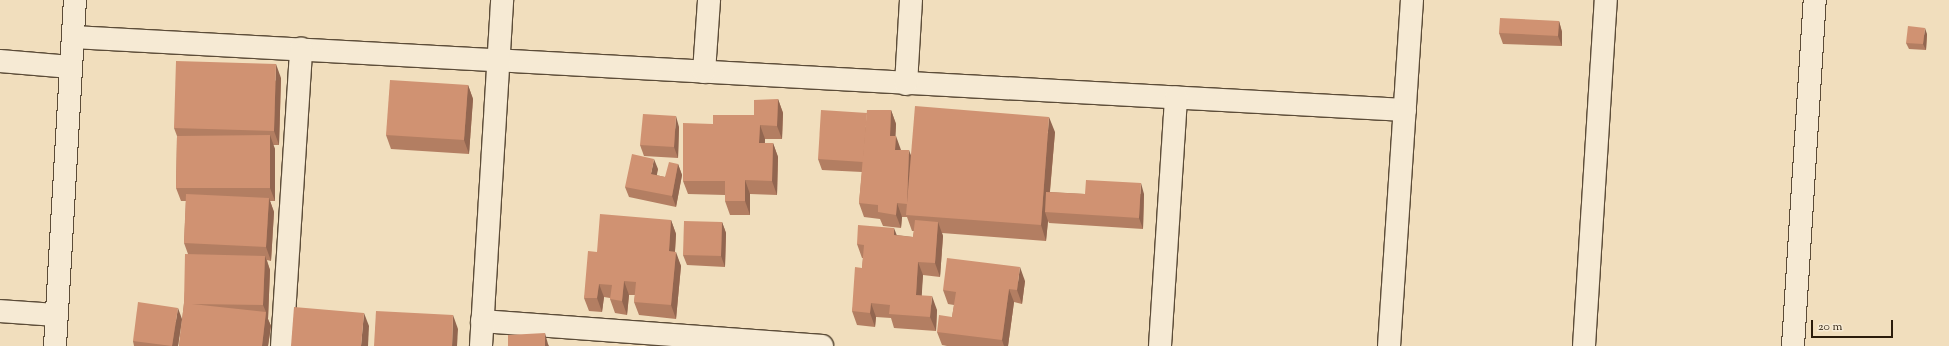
<!DOCTYPE html>
<html>
<head>
<meta charset="utf-8">
<style>
  body { margin:0 }
  #map { position:relative; width:1949px; height:346px; overflow:hidden; background:#f1debd; font-family:"Sorts Mill Goudy",serif }
  div>[style] { position:absolute }
  .roads { filter:drop-shadow(1px 0 #5c4c38) drop-shadow(-1px 0 #5c4c38) drop-shadow(0 1px #5c4c38) drop-shadow(0 -1px #5c4c38) }
  .minor>* { height:22px; margin:-11px; padding:0 11px; transform-origin:11px; border-radius:11px; background:#f6ead4 }
  .wall>* { inset:0; background:#b37e62 }
  .shaded-wall>* { inset:0; background:#926650 }
  .building>* { inset:0; background:#d09272 }
  span { translate:-50% -50%; white-space:nowrap; text-align:center; line-height:1.15; -webkit-text-stroke:3px #f6ead4; paint-order:stroke }
  .scale { position:absolute; left:1811px; top:320px; width:82px; height:18px; box-sizing:border-box; border:2px solid #2b1c0b; border-top:0; padding-left:5px; font-size:12px; line-height:14px; white-space:nowrap; color:#2b1c0b; -webkit-text-stroke:3px #f6ead4; paint-order:stroke }
</style>
</head>
<body>
<div id="map">
  <div class="roads">
    <div class="minor">
      <i style="left:73px;top:37px;width:1334px;rotate:3.14deg"></i>
      <i style="left:0;top:61px;width:71px;rotate:4.8deg"></i>
      <i style="left:704px;top:72px;width:72px;rotate:-86deg"></i>
      <i style="left:906px;top:84px;width:84px;rotate:-86.6deg"></i>
      <i style="left:0;top:311px;width:56px;rotate:4.1deg"></i>
      <i style="left:482px;top:321px;width:341px;rotate:4.2deg"></i>
      <i style="left:55px;top:346px;width:347px;rotate:-86.7deg"></i>
      <i style="left:282px;top:346px;width:298px;rotate:-86.3deg"></i>
      <i style="left:481px;top:346px;width:347px;rotate:-86.5deg"></i>
      <i style="left:1160px;top:346px;width:249px;rotate:-86.3deg"></i>
      <i style="left:1389px;top:346px;width:347px;rotate:-86.2deg"></i>
      <i style="left:1584px;top:346px;width:347px;rotate:-86.4deg"></i>
      <i style="left:1793px;top:346px;width:347px;rotate:-86.4deg"></i>
    </div>
  </div>
  <div class="wall">
    <i style="clip-path:polygon(1559px 21px,1562px 32px,1562px 46px,1503px 44px,1499px 33px)"></i>
    <i style="clip-path:polygon(1927px 34px,1926px 50px,1909px 49px,1906px 43px)"></i>
    <i style="clip-path:polygon(281px 78px,279px 145px,273px 145px,275px 149px,275px 201px,270px 201px,274px 212px,271px 261px,267px 260px,270px 270px,268px 319px,271px 326px,268px 346px,179px 346px,184px 303px,188px 254px,184px 243px,186px 201px,181px 201px,176px 188px,177px 136px,174px 128px)"></i>
    <i style="clip-path:polygon(468px 85px,473px 99px,469px 154px,391px 149px,386px 135px)"></i>
    <i style="clip-path:polygon(778px 99px,783px 113px,782px 139px,765px 139px,765px 143px,773px 143px,778px 157px,777px 195px,750px 194px,750px 215px,730px 215px,725px 201px,725px 195px,688px 194px,683px 181px,713px 124px,754px 115px)"></i>
    <i style="clip-path:polygon(891px 110px,896px 124px,895px 136px,900px 150px,911px 155px,1055px 132px,1050px 192px,1085px 194px,1144px 194px,1143px 229px,1049px 223px,1048px 221px,1046px 241px,942px 233px,943px 236px,940px 277px,923px 275px,921px 295px,937px 310px,936px 331px,894px 328px,891px 318px,876px 317px,875px 327px,857px 325px,852px 311px,862px 268px,863px 258px,862px 258px,857px 244px,897px 235px,913px 237px,914px 231px,912px 231px,907px 217px,902px 217px,901px 228px,883px 226px,880px 219px,864px 217px,859px 203px,862px 172px,822px 170px,818px 159px)"></i>
    <i style="clip-path:polygon(679px 127px,678px 158px,644px 156px,640px 145px)"></i>
    <i style="clip-path:polygon(678px 164px,682px 175px,676px 207px,629px 197px,625px 187px,658px 169px,656px 175px,665px 177px)"></i>
    <i style="clip-path:polygon(671px 220px,676px 234px,675px 252px,681px 266px,676px 319px,639px 315px,634px 302px,635px 295px,629px 295px,627px 315px,615px 313px,610px 299px,610px 298px,604px 297px,602px 312px,589px 311px,584px 298px,597px 252px)"></i>
    <i style="clip-path:polygon(722px 222px,726px 233px,725px 267px,687px 265px,683px 255px)"></i>
    <i style="clip-path:polygon(1025px 281px,1022px 304px,1014px 302px,1008px 346px,947px 346px,942px 345px,937px 332px,952px 317px,954px 305px,948px 304px,943px 290px)"></i>
    <i style="clip-path:polygon(182px 319px,178px 346px,134px 346px,133px 341px)"></i>
  </div>
  <div class="shaded-wall">
    <i style="clip-path:polygon(1559px 21px,1562px 32px,1562px 46px,1558px 36px)"></i>
    <i style="clip-path:polygon(1925px 28px,1927px 34px,1926px 50px,1923px 44px)"></i>
    <i style="clip-path:polygon(276px 64px,281px 78px,279px 145px,274px 131px)"></i>
    <i style="clip-path:polygon(468px 85px,473px 99px,469px 154px,464px 140px)"></i>
    <i style="clip-path:polygon(778px 99px,783px 113px,782px 139px,777px 126px)"></i>
    <i style="clip-path:polygon(891px 110px,896px 124px,895px 150px,890px 136px)"></i>
    <i style="clip-path:polygon(676px 116px,679px 127px,678px 158px,674px 147px)"></i>
    <i style="clip-path:polygon(1049px 117px,1055px 132px,1048px 212px,1045px 212px,1048px 221px,1046px 241px,1041px 225px)"></i>
    <i style="clip-path:polygon(760px 125px,765px 139px,764px 156px,759px 143px)"></i>
    <i style="clip-path:polygon(270px 135px,275px 149px,275px 201px,270px 188px)"></i>
    <i style="clip-path:polygon(896px 136px,901px 150px,895px 150px)"></i>
    <i style="clip-path:polygon(773px 143px,778px 157px,777px 195px,772px 181px)"></i>
    <i style="clip-path:polygon(909px 150px,914px 164px,907px 204px)"></i>
    <i style="clip-path:polygon(654px 159px,658px 169px,655px 185px,651px 174px)"></i>
    <i style="clip-path:polygon(678px 164px,682px 175px,676px 207px,672px 196px)"></i>
    <i style="clip-path:polygon(745px 180px,750px 194px,750px 215px,745px 201px)"></i>
    <i style="clip-path:polygon(1141px 183px,1144px 194px,1143px 229px,1139px 218px)"></i>
    <i style="clip-path:polygon(269px 198px,274px 212px,271px 261px,266px 247px)"></i>
    <i style="clip-path:polygon(897px 203px,902px 217px,901px 228px,896px 215px)"></i>
    <i style="clip-path:polygon(671px 220px,676px 234px,674px 265px,669px 251px)"></i>
    <i style="clip-path:polygon(722px 222px,726px 233px,725px 267px,721px 256px)"></i>
    <i style="clip-path:polygon(938px 222px,943px 236px,940px 277px,935px 263px)"></i>
    <i style="clip-path:polygon(894px 228px,899px 241px,894px 235px)"></i>
    <i style="clip-path:polygon(676px 252px,681px 266px,676px 319px,671px 305px)"></i>
    <i style="clip-path:polygon(265px 256px,270px 270px,268px 319px,271px 326px,268px 346px,262px 346px,266px 312px,263px 305px)"></i>
    <i style="clip-path:polygon(918px 262px,923px 275px,921px 308px,916px 295px)"></i>
    <i style="clip-path:polygon(1020px 267px,1025px 281px,1022px 304px,1017px 290px)"></i>
    <i style="clip-path:polygon(624px 281px,629px 295px,627px 315px,622px 301px)"></i>
    <i style="clip-path:polygon(599px 284px,604px 297px,602px 312px,597px 298px)"></i>
    <i style="clip-path:polygon(1009px 289px,1014px 302px,1008px 346px,1004px 346px,1002px 340px)"></i>
    <i style="clip-path:polygon(932px 296px,937px 310px,936px 331px,930px 317px)"></i>
    <i style="clip-path:polygon(871px 303px,876px 317px,875px 327px,870px 313px)"></i>
    <i style="clip-path:polygon(178px 308px,182px 319px,178px 346px,172px 346px)"></i>
    <i style="clip-path:polygon(364px 313px,369px 326px,368px 346px,361px 346px)"></i>
    <i style="clip-path:polygon(453px 315px,458px 329px,457px 346px,452px 346px)"></i>
    <i style="clip-path:polygon(545px 333px,548px 344px,549px 346px,545px 346px)"></i>
  </div>
  <div class="building">
    <i style="clip-path:polygon(1500px 18px,1559px 21px,1558px 36px,1499px 33px)"></i>
    <i style="clip-path:polygon(1908px 26px,1925px 28px,1923px 44px,1906px 43px)"></i>
    <i style="clip-path:polygon(176px 61px,276px 64px,274px 131px,174px 128px)"></i>
    <i style="clip-path:polygon(390px 80px,468px 85px,464px 140px,386px 135px)"></i>
    <i style="clip-path:polygon(778px 99px,777px 126px,760px 125px,759px 143px,773px 143px,772px 181px,745px 180px,745px 201px,725px 201px,725px 181px,683px 181px,683px 123px,713px 124px,713px 115px,754px 115px,754px 100px)"></i>
    <i style="clip-path:polygon(915px 106px,1049px 117px,1041px 225px,906px 215px)"></i>
    <i style="clip-path:polygon(821px 110px,867px 113px,863px 162px,818px 159px)"></i>
    <i style="clip-path:polygon(867px 110px,891px 110px,890px 136px,896px 136px,895px 150px,909px 150px,907px 204px,897px 203px,896px 215px,878px 212px,878px 205px,859px 203px)"></i>
    <i style="clip-path:polygon(643px 114px,676px 116px,674px 147px,640px 145px)"></i>
    <i style="clip-path:polygon(270px 135px,270px 188px,176px 188px,177px 136px)"></i>
    <i style="clip-path:polygon(632px 154px,654px 159px,651px 174px,665px 177px,669px 162px,678px 164px,672px 196px,625px 187px)"></i>
    <i style="clip-path:polygon(1086px 180px,1141px 183px,1139px 218px,1045px 212px,1046px 192px,1085px 194px)"></i>
    <i style="clip-path:polygon(186px 194px,269px 198px,266px 247px,184px 243px)"></i>
    <i style="clip-path:polygon(600px 214px,671px 220px,669px 251px,676px 252px,671px 305px,634px 302px,636px 282px,624px 281px,622px 301px,610px 299px,612px 285px,599px 284px,597px 298px,584px 298px,588px 251px,597px 252px)"></i>
    <i style="clip-path:polygon(915px 220px,938px 222px,935px 263px,918px 262px,916px 295px,932px 296px,930px 317px,889px 314px,890px 305px,871px 303px,870px 313px,852px 311px,855px 267px,862px 268px,864px 245px,857px 244px,858px 225px,894px 228px,894px 235px,913px 237px)"></i>
    <i style="clip-path:polygon(684px 221px,722px 222px,721px 256px,683px 255px)"></i>
    <i style="clip-path:polygon(185px 254px,265px 256px,263px 305px,192px 304px,266px 312px,262px 346px,179px 346px,184px 303px)"></i>
    <i style="clip-path:polygon(947px 258px,1020px 267px,1017px 290px,1009px 289px,1002px 340px,937px 332px,939px 315px,952px 317px,956px 292px,943px 290px)"></i>
    <i style="clip-path:polygon(138px 302px,178px 308px,172px 346px,133px 341px)"></i>
    <i style="clip-path:polygon(294px 307px,364px 313px,361px 346px,291px 346px)"></i>
    <i style="clip-path:polygon(376px 311px,453px 315px,452px 346px,374px 346px)"></i>
    <i style="clip-path:polygon(545px 333px,545px 346px,508px 346px,508px 335px)"></i>
  </div>
  <div class="scale">20 m</div>
</div>
</body>
</html>
